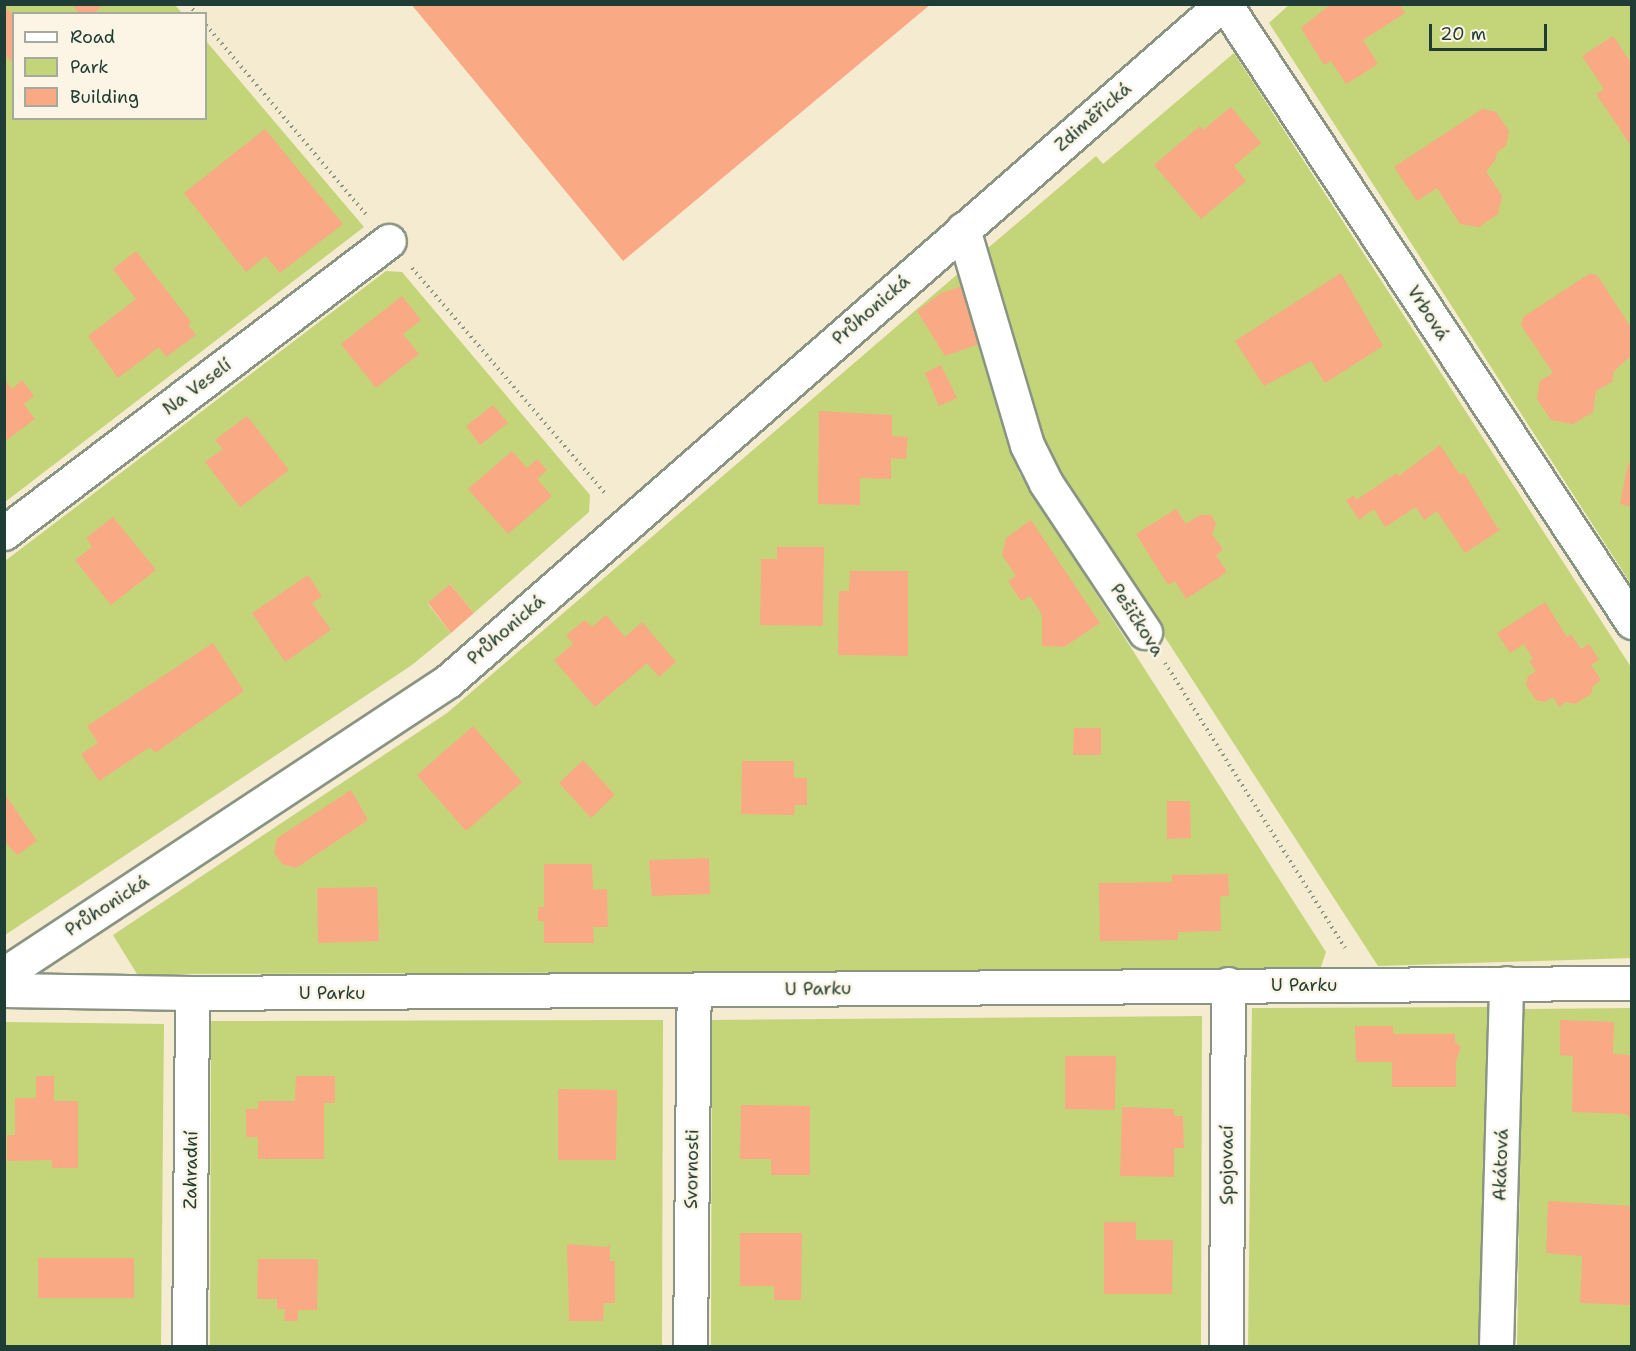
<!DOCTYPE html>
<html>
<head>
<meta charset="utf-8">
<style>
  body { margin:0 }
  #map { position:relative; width:1636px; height:1351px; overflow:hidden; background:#f4ebd1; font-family:"Shantell Sans",sans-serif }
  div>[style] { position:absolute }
  .green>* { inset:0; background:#c3d578 }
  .building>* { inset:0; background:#faa985 }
  .path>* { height:4px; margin-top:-2px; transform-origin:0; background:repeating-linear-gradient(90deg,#8a9482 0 1.5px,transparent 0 6px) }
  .roads { filter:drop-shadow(2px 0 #8a9482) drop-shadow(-2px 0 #8a9482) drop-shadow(0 2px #8a9482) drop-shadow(0 -2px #8a9482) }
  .minor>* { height:33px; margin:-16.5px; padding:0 16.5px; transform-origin:16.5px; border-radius:16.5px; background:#fff }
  span { translate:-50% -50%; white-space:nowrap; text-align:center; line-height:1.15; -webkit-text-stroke:5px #fcf5e5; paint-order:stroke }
  .street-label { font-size:18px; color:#1f3d34 }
  .frame { position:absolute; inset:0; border:6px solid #1f3d34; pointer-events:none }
  .legend { position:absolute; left:12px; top:12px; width:195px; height:108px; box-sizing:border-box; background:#fcf5e5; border:2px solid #a4ab9e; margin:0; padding:8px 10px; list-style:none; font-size:18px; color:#1f3d34 }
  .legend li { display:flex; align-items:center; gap:12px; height:30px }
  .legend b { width:30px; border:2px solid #a4ab9e }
  .scale { position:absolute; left:1429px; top:24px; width:118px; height:27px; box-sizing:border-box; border:3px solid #1f3d34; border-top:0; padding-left:8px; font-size:18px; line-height:21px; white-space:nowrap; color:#1f3d34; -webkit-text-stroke:4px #fcf5e5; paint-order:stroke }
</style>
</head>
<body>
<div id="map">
  <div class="green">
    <i style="clip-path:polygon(1290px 4px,1631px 5px,1631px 584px,1269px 23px)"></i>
    <i style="clip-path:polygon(5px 5px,175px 5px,182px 13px,14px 14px,14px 118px,206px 118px,206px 41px,364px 227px,5px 502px)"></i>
    <i style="clip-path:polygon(1234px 53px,1631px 667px,1631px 958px,1378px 966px,1050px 460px,988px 248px,1096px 156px,1103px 164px)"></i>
    <i style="clip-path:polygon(386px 271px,402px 272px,590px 495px,589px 512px,474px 613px,450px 584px,428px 604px,451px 633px,412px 665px,5px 935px,5px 561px)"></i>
    <i style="clip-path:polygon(960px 272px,1019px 473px,1326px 952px,1321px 967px,1100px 971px,137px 974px,113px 935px,447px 713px)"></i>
    <i style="clip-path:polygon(1491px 1007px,1478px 1346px,1248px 1346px,1252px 1008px)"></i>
    <i style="clip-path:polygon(1631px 1008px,1631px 1346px,1517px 1346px,1523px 1009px)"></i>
    <i style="clip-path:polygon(1202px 1016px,1201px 1346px,711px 1346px,712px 1020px)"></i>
    <i style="clip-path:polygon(663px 1020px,662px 1346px,210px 1346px,211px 1021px)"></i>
    <i style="clip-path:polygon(5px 1022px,164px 1024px,161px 1346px,5px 1346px)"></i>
  </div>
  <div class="building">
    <i style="clip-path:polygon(72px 4px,104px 4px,93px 14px,79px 14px)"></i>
    <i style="clip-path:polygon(411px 4px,931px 4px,623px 261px)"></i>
    <i style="clip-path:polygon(1331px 4px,1400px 4px,1405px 13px,1363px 40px,1378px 64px,1346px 84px,1331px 61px,1324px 65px,1301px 28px)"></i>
    <i style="clip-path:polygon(4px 6px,14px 16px,14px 64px,4px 54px)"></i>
    <i style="clip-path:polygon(1613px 36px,1632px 64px,1632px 147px,1596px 94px,1604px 89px,1582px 56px)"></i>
    <i style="clip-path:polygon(1231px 107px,1261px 143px,1234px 166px,1246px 181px,1201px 219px,1154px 165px,1200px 126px,1203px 130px)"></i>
    <i style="clip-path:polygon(1482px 109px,1496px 112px,1509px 131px,1506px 146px,1497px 152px,1495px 161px,1486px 171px,1502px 196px,1498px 214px,1479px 227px,1460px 224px,1437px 188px,1417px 201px,1394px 167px)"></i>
    <i style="clip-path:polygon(265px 129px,343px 224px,280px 273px,266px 256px,246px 272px,184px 193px)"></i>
    <i style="clip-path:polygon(136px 251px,191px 322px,188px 325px,196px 335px,166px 357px,159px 347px,118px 378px,88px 336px,136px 299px,113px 269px)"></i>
    <i style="clip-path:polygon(1341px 273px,1383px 346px,1325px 383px,1311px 361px,1264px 386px,1235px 341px)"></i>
    <i style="clip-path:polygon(1589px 274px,1597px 275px,1632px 329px,1632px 355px,1614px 371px,1612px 382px,1596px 391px,1593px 412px,1573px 424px,1551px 420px,1537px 399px,1540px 381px,1553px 373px,1521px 325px,1523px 317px)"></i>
    <i style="clip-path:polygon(965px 285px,982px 343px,945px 356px,917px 311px,941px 293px)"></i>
    <i style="clip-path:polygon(402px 296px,421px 320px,403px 334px,419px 354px,376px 388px,341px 344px)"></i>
    <i style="clip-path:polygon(941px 365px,957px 398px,939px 406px,925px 373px)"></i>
    <i style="clip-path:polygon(4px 379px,12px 389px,22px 380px,34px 396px,24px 404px,35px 419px,4px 442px)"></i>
    <i style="clip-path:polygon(493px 405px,508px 423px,480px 445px,466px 426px)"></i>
    <i style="clip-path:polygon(819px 411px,892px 415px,892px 436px,908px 437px,906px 459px,891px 458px,891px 479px,860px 478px,860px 505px,818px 504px)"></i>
    <i style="clip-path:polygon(247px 416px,289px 470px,240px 507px,205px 462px,223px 449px,215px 440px)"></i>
    <i style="clip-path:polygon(1440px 445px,1460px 475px,1464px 473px,1498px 529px,1503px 528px,1465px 553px,1437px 511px,1424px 520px,1416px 507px,1385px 527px,1374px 509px,1359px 520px,1346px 500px,1354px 495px,1356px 500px,1397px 473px,1399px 476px)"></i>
    <i style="clip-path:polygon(512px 451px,527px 468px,537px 459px,547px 470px,537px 479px,552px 496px,508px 534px,468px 489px)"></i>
    <i style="clip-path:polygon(1628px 463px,1632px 464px,1632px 507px,1620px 504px)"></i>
    <i style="clip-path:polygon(1176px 509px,1186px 524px,1200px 515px,1211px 515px,1216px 524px,1212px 534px,1223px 550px,1216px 555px,1227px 572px,1186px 599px,1175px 581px,1168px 585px,1136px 534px)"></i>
    <i style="clip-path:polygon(113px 517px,156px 570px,111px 605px,75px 560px,92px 547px,86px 538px)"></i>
    <i style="clip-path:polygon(1031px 520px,1100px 623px,1064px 647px,1042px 646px,1042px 615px,1030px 596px,1021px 601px,1008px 581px,1016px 576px,1002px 555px,1006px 538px)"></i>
    <i style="clip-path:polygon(777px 547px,824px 547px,823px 626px,760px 625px,761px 559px,777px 559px)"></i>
    <i style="clip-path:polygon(850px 571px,908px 571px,908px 656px,838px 655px,839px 591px,849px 591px)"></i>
    <i style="clip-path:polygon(308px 575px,322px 596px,312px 603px,331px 630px,285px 662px,252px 613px)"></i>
    <i style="clip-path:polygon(450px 584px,474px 613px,451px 633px,428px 603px)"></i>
    <i style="clip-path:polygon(1545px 602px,1567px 637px,1571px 634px,1581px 649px,1589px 644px,1599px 660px,1591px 665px,1601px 680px,1593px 686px,1591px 694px,1575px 704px,1566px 702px,1559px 707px,1553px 697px,1545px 702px,1536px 700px,1526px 685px,1528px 676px,1536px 671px,1529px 661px,1533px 659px,1524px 644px,1510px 653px,1497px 633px)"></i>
    <i style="clip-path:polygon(606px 615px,625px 637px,642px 622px,676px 662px,659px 677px,647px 663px,595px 707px,554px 660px,573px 644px,566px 635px,585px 620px,592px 627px)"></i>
    <i style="clip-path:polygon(213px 643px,244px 691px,155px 753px,150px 747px,99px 781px,81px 754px,98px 743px,87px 726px)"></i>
    <i style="clip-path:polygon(473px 726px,522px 782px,466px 831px,417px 775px)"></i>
    <i style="clip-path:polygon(1074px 728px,1101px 728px,1101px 755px,1073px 755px)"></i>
    <i style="clip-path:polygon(583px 760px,615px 795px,591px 818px,559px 783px)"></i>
    <i style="clip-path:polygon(742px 761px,794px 761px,794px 778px,807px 778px,807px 805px,795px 805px,794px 815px,741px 814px)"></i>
    <i style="clip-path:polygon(351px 790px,368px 820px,296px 868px,282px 864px,274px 853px,277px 838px)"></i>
    <i style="clip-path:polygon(4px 793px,37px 841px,17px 855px,4px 841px)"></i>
    <i style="clip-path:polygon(1167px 801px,1190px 801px,1191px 838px,1167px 839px)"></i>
    <i style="clip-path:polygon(709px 858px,710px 894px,652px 896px,649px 860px)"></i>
    <i style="clip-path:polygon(544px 864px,592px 864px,593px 890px,607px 889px,608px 927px,593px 927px,594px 943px,544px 943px,544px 921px,538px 921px,538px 907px,544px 907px)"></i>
    <i style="clip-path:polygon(1228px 874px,1229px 896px,1220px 896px,1221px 931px,1178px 932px,1178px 940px,1100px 941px,1099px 883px,1172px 882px,1172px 875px)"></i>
    <i style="clip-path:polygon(377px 887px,379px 941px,318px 943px,317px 888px)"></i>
    <i style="clip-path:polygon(1560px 1020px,1614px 1022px,1613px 1054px,1632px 1055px,1632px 1120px,1626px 1114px,1572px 1112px,1573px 1056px,1560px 1055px)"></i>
    <i style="clip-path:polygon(1355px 1026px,1393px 1026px,1393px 1034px,1455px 1034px,1455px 1042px,1461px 1047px,1456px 1061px,1456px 1087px,1392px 1087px,1392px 1062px,1356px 1062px)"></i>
    <i style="clip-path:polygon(1065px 1056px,1116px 1056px,1115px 1110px,1065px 1109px)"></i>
    <i style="clip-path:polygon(36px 1076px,54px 1076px,54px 1101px,78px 1101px,78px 1168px,52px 1168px,52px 1160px,7px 1161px,7px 1135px,15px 1135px,15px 1098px,36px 1098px)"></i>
    <i style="clip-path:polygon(296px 1076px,335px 1076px,335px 1103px,324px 1103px,324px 1159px,258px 1159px,258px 1137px,246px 1137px,246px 1109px,258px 1109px,258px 1101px,295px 1101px)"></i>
    <i style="clip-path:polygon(558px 1089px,617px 1090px,616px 1160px,558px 1160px)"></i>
    <i style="clip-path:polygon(741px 1105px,810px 1106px,810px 1175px,771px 1175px,771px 1159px,740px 1159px)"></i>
    <i style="clip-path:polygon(1122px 1107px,1174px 1109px,1174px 1116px,1183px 1116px,1184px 1148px,1174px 1148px,1174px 1177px,1120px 1176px)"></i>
    <i style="clip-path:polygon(1548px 1201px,1632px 1206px,1632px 1305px,1580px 1303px,1582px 1256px,1546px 1253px)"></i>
    <i style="clip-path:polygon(1104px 1222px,1136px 1222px,1136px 1240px,1173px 1240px,1172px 1294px,1104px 1294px)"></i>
    <i style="clip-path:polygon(740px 1233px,802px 1233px,801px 1300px,774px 1300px,774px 1286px,740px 1286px)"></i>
    <i style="clip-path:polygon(567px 1244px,607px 1247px,610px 1244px,610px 1261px,615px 1261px,615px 1303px,604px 1303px,603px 1321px,569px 1321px)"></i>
    <i style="clip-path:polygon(38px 1258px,134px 1258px,134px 1298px,38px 1298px)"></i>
    <i style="clip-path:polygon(258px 1259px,318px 1259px,317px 1310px,298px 1310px,298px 1321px,284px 1321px,285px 1309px,277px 1309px,277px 1299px,257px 1299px)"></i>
  </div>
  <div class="path">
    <i style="left:189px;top:4px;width:12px;rotate:55deg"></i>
    <i style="left:206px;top:25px;width:248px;rotate:49.8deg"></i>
    <i style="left:412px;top:268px;width:298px;rotate:49.4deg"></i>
    <i style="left:1165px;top:663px;width:337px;rotate:57.7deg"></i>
  </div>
  <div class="roads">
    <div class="minor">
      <i style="left:1225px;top:4px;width:740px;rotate:56.63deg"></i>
      <i style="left:963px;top:229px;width:225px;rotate:73.5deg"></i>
      <i style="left:1027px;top:445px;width:42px;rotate:63.4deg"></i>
      <i style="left:1046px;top:483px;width:179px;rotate:56.4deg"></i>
      <i style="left:4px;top:533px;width:483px;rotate:-37.2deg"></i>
      <i style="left:4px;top:974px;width:532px;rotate:-33.42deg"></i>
      <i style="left:448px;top:681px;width:1028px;rotate:-41.18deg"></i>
      <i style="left:4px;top:990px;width:188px;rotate:0.9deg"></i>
      <i style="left:192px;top:993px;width:1440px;rotate:-0.4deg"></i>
      <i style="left:189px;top:1346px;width:353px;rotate:-89.5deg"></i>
      <i style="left:690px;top:1346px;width:355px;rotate:-89.4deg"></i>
      <i style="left:1226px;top:1346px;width:362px;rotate:-89.7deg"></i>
      <i style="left:1496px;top:1346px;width:363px;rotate:-88.4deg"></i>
    </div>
  </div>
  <div class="street-label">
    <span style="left:1093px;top:117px;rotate:-41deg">Zdiměřická</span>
    <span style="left:871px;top:310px;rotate:-41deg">Průhonická</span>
    <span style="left:1428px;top:313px;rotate:57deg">Vrbová</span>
    <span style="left:197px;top:387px;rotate:-37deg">Na Veselí</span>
    <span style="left:1137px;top:620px;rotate:57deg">Pešičkova</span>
    <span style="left:506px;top:630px;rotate:-41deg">Průhonická</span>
    <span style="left:107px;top:906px;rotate:-33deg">Průhonická</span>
    <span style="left:1304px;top:985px">U Parku</span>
    <span style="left:818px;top:989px;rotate:-1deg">U Parku</span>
    <span style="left:332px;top:993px">U Parku</span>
    <span style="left:1227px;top:1165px;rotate:-90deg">Spojovací</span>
    <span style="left:1501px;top:1165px;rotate:-88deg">Akátová</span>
    <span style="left:692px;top:1169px;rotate:-89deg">Svornosti</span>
    <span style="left:191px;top:1170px;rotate:-89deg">Zahradní</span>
  </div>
  <div class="frame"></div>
  <ul class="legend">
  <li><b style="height:8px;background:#fff"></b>Road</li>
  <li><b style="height:16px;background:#c3d578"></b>Park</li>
  <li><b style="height:16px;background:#faa985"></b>Building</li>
  </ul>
  <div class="scale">20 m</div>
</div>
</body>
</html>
